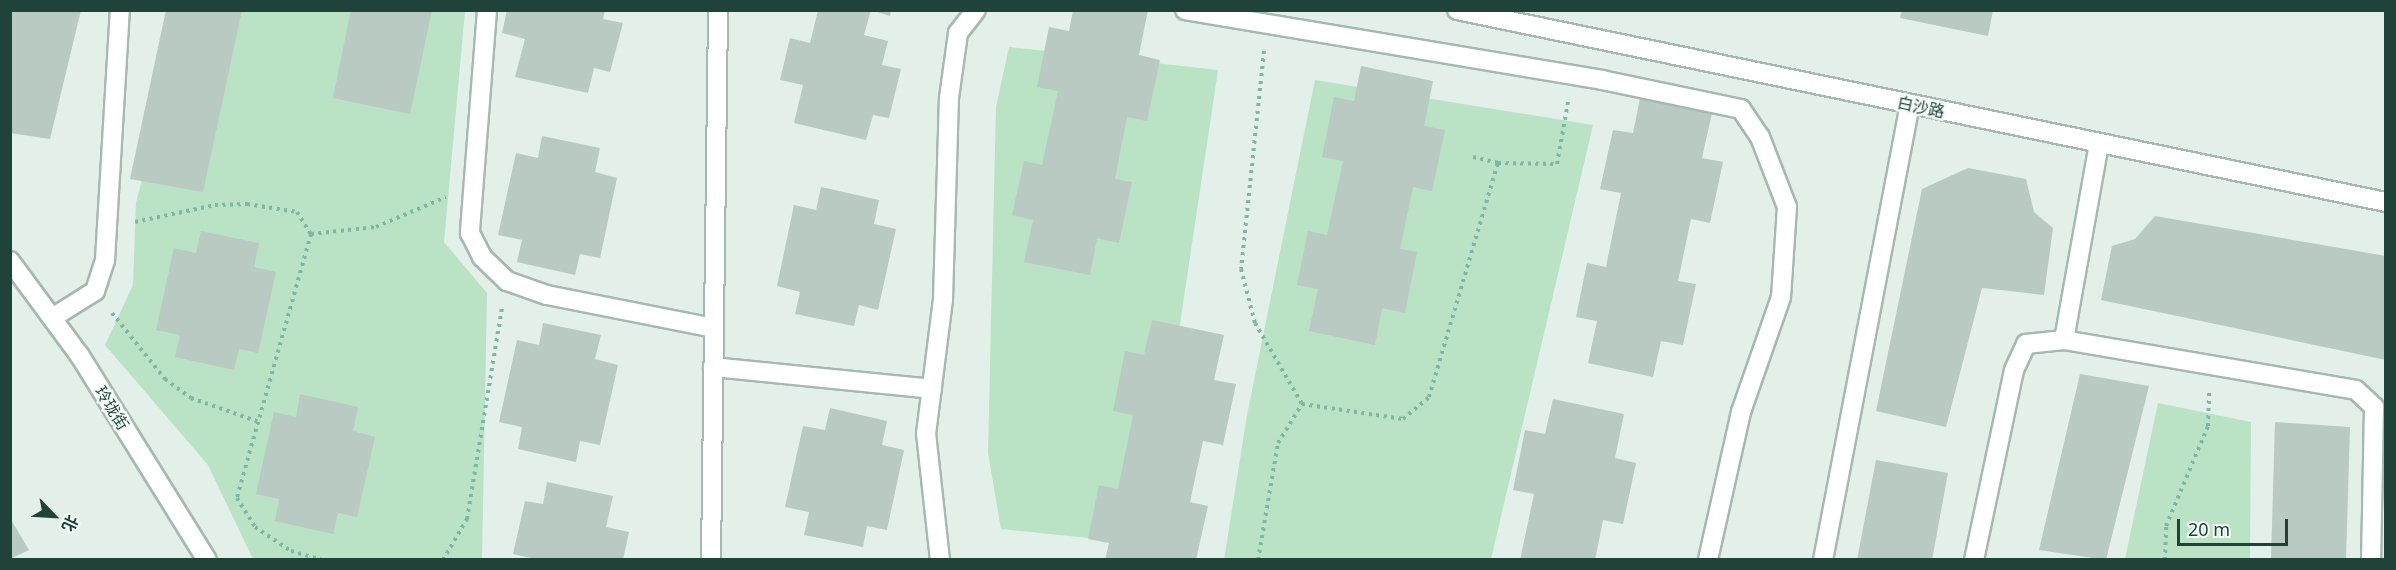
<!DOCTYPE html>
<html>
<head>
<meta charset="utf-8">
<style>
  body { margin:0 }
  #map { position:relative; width:2396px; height:570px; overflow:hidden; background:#e3efe9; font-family:"Noto Sans","Noto Sans SC",sans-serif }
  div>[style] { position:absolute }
  .green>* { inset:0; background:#bae2c4 }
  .building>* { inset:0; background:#b8cac2 }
  .path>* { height:4px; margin-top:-2px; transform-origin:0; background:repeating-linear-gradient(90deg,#80b6a5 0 3px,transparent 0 7.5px) }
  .roads { filter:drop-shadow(2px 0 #a5b8b1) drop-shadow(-2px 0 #a5b8b1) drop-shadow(0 2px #a5b8b1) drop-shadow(0 -2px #a5b8b1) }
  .minor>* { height:18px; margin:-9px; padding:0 9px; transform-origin:9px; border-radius:9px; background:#fff }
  span { translate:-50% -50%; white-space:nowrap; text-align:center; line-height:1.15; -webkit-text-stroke:5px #f4faf7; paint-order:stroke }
  .street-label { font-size:16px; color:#204339 }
  .frame { position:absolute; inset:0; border:12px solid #204339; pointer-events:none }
  .north { position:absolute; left:24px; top:486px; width:60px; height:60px; -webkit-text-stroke:4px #f4faf7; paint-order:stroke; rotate:115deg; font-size:16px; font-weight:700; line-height:24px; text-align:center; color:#204339 }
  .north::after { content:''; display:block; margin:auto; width:21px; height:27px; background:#204339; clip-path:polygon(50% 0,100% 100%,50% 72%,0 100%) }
  .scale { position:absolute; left:2177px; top:519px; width:111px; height:27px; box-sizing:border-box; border:3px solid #204339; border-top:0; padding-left:8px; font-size:18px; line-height:21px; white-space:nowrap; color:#204339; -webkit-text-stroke:4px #f4faf7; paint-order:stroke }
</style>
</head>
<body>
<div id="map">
  <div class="green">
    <i style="clip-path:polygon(185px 11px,465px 11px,444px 242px,487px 293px,482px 559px,253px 559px,208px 465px,105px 345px,133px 285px,136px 203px)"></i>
    <i style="clip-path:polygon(1009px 47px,1218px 70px,1147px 544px,1001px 529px,988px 453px,996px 107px)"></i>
    <i style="clip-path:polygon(1315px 80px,1593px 125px,1491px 559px,1224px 560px,1247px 415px)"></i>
    <i style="clip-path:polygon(2158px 403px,2251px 422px,2250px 559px,2125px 559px)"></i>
  </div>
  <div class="building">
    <i style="clip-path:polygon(10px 10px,81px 10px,50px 139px,10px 133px)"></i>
    <i style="clip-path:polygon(166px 10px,242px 10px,203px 192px,130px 179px)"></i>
    <i style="clip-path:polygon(351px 10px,432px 10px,410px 114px,333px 98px)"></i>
    <i style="clip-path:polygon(507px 10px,605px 10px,603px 19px,623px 23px,610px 72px,594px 68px,588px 93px,515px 77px,525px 39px,502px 33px)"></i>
    <i style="clip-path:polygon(818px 10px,871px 10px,864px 35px,888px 41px,882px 65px,901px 69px,889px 118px,873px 115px,866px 140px,794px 123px,803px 85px,780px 80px,790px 38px,810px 43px)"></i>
    <i style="clip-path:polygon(871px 10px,891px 10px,890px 16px)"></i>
    <i style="clip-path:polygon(1073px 10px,1148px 10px,1139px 55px,1160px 60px,1147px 121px,1127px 117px,1115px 179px,1132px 182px,1119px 243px,1097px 238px,1090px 275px,1024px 262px,1033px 220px,1012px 215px,1024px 161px,1042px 165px,1058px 91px,1037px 87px,1049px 27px,1069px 31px)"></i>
    <i style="clip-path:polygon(1902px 10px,1993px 10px,1988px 36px,1900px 18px)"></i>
    <i style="clip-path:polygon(1361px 66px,1433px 81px,1424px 126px,1445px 130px,1432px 191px,1413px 187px,1400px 249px,1417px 252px,1405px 313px,1382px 308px,1375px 345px,1309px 331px,1318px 289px,1297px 285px,1308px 231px,1327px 235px,1343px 161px,1322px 157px,1334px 97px,1354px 101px)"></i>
    <i style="clip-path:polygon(1640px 98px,1712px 113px,1702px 158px,1723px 162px,1710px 223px,1691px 219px,1678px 281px,1696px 284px,1683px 345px,1661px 341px,1653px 377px,1588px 363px,1597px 321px,1576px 317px,1587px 263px,1606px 267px,1621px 193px,1600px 189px,1613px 130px,1633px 133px)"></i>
    <i style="clip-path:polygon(542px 136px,600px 148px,595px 172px,617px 178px,600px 258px,580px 254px,575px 275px,517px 262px,522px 240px,498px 235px,516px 153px,538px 158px)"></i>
    <i style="clip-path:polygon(1968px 168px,2026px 179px,2034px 212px,2053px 228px,2044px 295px,1982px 288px,1946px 427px,1876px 411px,1922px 189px)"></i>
    <i style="clip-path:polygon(821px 187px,879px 200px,874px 224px,896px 229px,878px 310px,859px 305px,854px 326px,795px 314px,800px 292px,777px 286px,794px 205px,816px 210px)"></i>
    <i style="clip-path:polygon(2155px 216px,2386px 256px,2386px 360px,2101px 300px,2112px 246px,2135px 239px)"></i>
    <i style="clip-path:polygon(201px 231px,259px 243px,254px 267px,276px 272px,258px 353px,239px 349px,234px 370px,175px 357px,180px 335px,156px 330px,174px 248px,196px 253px)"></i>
    <i style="clip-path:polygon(1152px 320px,1224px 335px,1214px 380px,1236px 384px,1223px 445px,1203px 441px,1190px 502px,1208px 506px,1196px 560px,1105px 560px,1109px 543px,1088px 539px,1099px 485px,1118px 489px,1133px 415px,1113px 411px,1125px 351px,1144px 355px)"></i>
    <i style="clip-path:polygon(543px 323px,601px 335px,595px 359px,618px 365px,600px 445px,580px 441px,576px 462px,518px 449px,522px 427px,499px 422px,517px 340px,539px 345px)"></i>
    <i style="clip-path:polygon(2080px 374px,2149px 386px,2106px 560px,2039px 550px)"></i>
    <i style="clip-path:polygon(300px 394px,358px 407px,353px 431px,375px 437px,357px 517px,338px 513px,333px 534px,275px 521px,279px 499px,256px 494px,274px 412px,296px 417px)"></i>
    <i style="clip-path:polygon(1553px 399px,1624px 414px,1615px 458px,1636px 463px,1623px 524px,1603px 520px,1595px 560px,1520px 560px,1534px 494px,1513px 490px,1525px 430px,1545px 434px)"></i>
    <i style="clip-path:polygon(830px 408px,887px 421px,882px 445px,904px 450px,887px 530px,867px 526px,863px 547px,804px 535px,809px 512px,785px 507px,803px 426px,825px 430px)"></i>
    <i style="clip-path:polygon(2275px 422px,2350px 427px,2346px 560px,2271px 560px)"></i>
    <i style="clip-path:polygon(1876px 460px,1948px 473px,1932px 560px,1857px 560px)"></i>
    <i style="clip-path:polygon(547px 482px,613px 496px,606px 527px,629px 532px,623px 560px,539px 560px,513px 554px,525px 501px,543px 504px)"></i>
    <i style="clip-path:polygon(10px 518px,29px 550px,10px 559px)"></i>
  </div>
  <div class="path">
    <i style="left:1264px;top:51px;width:219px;rotate:96deg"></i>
    <i style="left:1241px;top:269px;width:56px;rotate:75.5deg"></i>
    <i style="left:1255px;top:323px;width:94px;rotate:59.9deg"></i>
    <i style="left:1473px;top:157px;width:26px;rotate:13deg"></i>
    <i style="left:1498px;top:163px;width:59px;rotate:1deg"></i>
    <i style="left:1557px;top:164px;width:63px;rotate:-79.9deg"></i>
    <i style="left:135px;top:222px;width:82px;rotate:-12deg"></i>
    <i style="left:215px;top:205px;width:32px;rotate:-2deg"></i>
    <i style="left:247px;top:204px;width:51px;rotate:9.1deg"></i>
    <i style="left:297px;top:212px;width:26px;rotate:58deg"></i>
    <i style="left:311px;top:234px;width:274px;rotate:105.7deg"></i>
    <i style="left:237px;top:498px;width:34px;rotate:58deg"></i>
    <i style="left:255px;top:527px;width:43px;rotate:33.7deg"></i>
    <i style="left:291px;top:551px;width:33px;rotate:16deg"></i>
    <i style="left:311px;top:234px;width:65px;rotate:-6.1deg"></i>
    <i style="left:376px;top:227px;width:76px;rotate:-23.2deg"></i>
    <i style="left:112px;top:313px;width:85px;rotate:51.2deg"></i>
    <i style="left:165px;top:379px;width:32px;rotate:36deg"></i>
    <i style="left:191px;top:398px;width:72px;rotate:19.4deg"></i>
    <i style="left:443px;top:560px;width:48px;rotate:-59.7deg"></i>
    <i style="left:467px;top:519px;width:214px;rotate:-80.6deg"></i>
    <i style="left:1258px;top:560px;width:119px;rotate:-80.3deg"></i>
    <i style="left:1278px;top:443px;width:46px;rotate:-58.4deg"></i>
    <i style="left:1302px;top:404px;width:102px;rotate:8.4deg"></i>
    <i style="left:1403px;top:419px;width:34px;rotate:-40deg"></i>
    <i style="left:1429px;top:397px;width:244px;rotate:-73.6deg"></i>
    <i style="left:2165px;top:560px;width:34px;rotate:-88deg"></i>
    <i style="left:2166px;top:526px;width:108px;rotate:-67.2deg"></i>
    <i style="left:2208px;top:426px;width:33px;rotate:-88deg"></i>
  </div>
  <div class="roads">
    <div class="minor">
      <i style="left:487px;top:10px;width:224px;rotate:94.4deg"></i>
      <i style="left:470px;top:233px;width:27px;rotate:63deg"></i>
      <i style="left:482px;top:257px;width:35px;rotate:44deg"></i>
      <i style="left:507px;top:281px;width:42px;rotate:19.3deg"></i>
      <i style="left:547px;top:295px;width:170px;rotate:11.2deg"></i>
      <i style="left:1185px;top:10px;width:423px;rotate:9.5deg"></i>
      <i style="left:1602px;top:80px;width:142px;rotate:11.8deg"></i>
      <i style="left:1741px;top:109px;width:34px;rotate:56deg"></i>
      <i style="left:1760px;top:137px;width:75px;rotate:68.9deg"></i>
      <i style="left:1787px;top:207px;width:90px;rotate:93.8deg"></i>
      <i style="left:1781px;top:297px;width:122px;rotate:109.2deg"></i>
      <i style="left:1741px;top:412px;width:152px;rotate:102.6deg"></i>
      <i style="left:1457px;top:10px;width:949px;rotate:11.68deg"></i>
      <i style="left:10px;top:261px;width:118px;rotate:53.6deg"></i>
      <i style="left:80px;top:356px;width:240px;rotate:58.1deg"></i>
      <i style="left:52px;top:318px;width:51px;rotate:-32.1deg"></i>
      <i style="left:95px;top:291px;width:33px;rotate:-72deg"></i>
      <i style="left:105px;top:260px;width:250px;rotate:-86.6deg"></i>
      <i style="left:2064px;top:340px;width:200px;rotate:-79.9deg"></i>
      <i style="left:713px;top:367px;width:220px;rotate:5.7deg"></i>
      <i style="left:711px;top:560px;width:550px;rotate:-89.27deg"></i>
      <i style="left:940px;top:560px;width:127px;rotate:-96.3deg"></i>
      <i style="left:926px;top:434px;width:136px;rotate:-82.8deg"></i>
      <i style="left:943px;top:299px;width:201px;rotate:-88.3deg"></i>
      <i style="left:949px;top:98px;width:66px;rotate:-82.1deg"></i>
      <i style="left:958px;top:33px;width:29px;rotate:-52deg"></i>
      <i style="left:1823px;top:560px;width:463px;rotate:-79.2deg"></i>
      <i style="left:1974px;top:560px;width:194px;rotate:-78.1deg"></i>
      <i style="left:2014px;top:370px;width:29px;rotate:-65deg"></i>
      <i style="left:2026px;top:344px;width:38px;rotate:-6deg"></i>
      <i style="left:2064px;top:340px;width:296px;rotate:9.7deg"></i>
      <i style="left:2356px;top:390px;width:25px;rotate:43deg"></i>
      <i style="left:2374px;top:407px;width:153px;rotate:91.1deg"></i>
    </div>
  </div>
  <div class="street-label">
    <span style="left:1921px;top:107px;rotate:12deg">白沙路</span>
    <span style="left:112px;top:408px;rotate:58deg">玲珑街</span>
  </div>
  <div class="frame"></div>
  <div class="north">北</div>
  <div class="scale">20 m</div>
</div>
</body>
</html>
